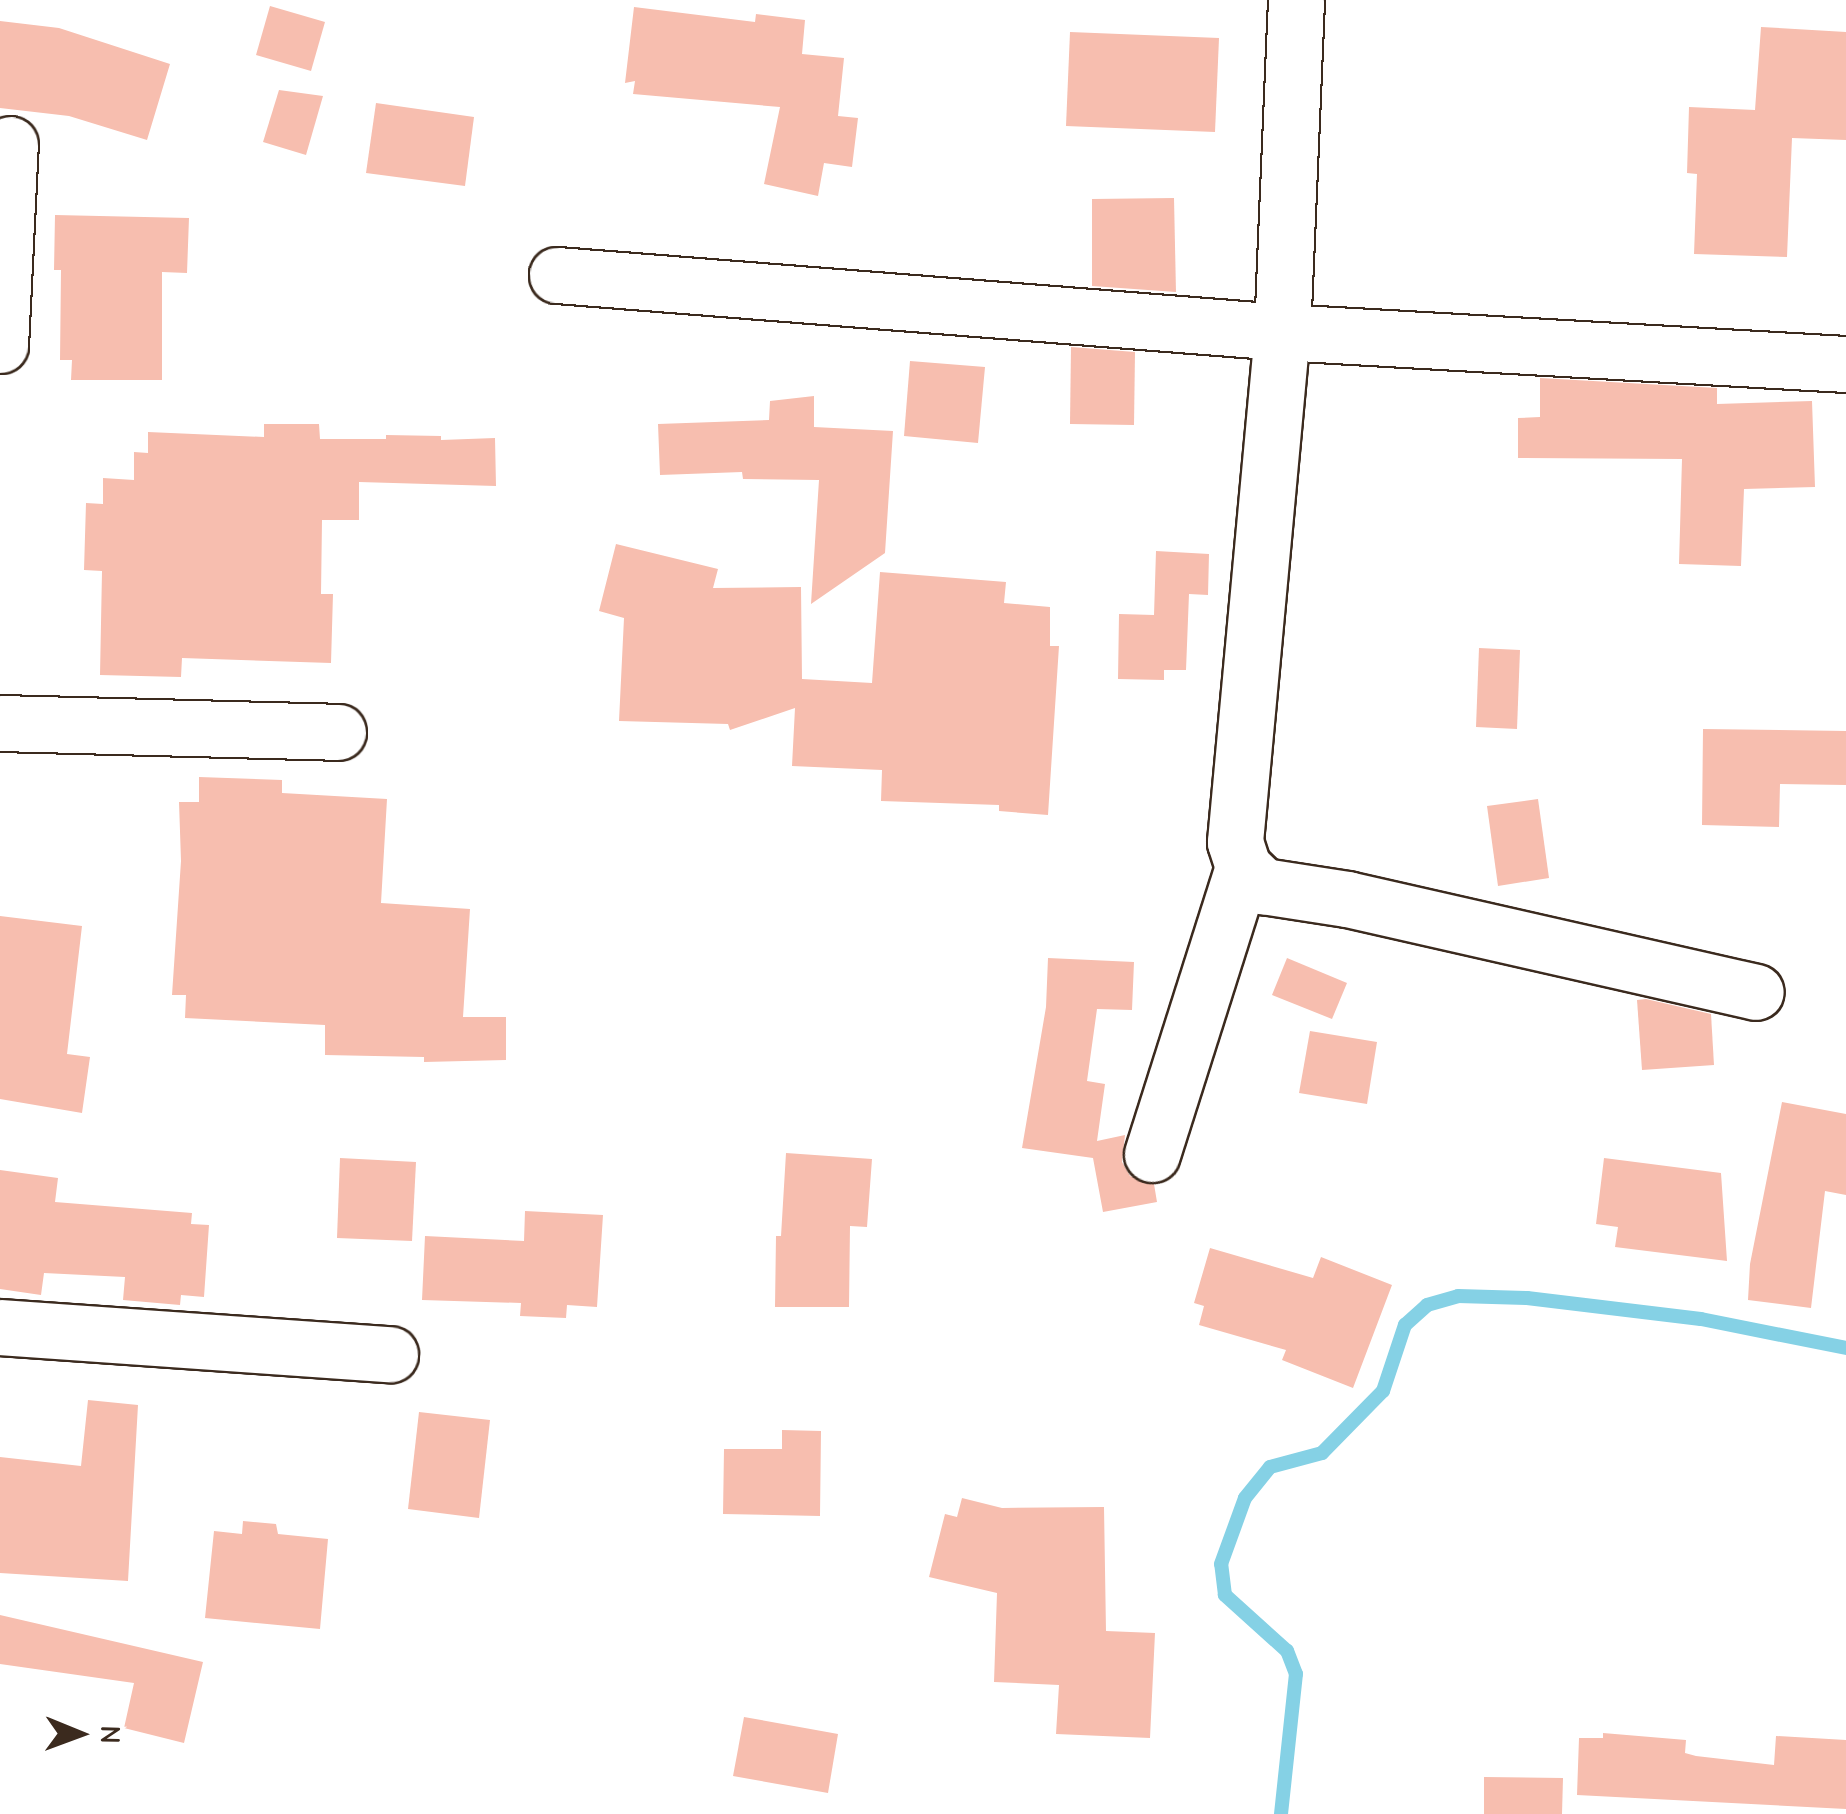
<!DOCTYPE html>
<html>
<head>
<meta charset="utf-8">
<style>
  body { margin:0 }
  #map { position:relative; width:1846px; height:1814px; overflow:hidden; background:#fff; font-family:"Comic Neue",sans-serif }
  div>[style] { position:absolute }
  .stream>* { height:14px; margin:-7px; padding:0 7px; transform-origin:7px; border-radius:7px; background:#85d1e5 }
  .building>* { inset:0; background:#f7beaf }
  .roads { filter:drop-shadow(2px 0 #3b2a1e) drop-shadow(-2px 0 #3b2a1e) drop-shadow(0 2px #3b2a1e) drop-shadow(0 -2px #3b2a1e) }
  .minor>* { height:55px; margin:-27.5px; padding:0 27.5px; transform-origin:27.5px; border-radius:27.5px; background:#fff }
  span { translate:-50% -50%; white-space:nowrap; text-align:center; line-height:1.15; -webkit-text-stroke:8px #fff; paint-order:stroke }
  .north { position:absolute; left:30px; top:1684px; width:100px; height:100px; -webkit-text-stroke:8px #fff; paint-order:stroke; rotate:91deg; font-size:28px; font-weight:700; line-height:40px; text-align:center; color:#3b2a1e }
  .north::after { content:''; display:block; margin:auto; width:35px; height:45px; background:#3b2a1e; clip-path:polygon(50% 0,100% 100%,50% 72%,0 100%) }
</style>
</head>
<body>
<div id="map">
  <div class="stream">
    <i style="left:1281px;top:1814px;width:141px;rotate:-83.9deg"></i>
    <i style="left:1296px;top:1674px;width:25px;rotate:-111deg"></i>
    <i style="left:1287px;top:1651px;width:84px;rotate:-137.9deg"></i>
    <i style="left:1225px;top:1595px;width:31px;rotate:-97deg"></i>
    <i style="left:1221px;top:1564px;width:70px;rotate:-70deg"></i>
    <i style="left:1245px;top:1498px;width:40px;rotate:-51deg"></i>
    <i style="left:1270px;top:1467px;width:54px;rotate:-15.1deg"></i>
    <i style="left:1322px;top:1453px;width:87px;rotate:-45.5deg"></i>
    <i style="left:1383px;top:1391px;width:70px;rotate:-71.6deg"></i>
    <i style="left:1405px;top:1325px;width:30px;rotate:-42deg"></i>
    <i style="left:1427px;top:1305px;width:32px;rotate:-16deg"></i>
    <i style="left:1458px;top:1296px;width:69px;rotate:1.7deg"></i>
    <i style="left:1527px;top:1298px;width:175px;rotate:6.9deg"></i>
    <i style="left:1701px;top:1319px;width:148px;rotate:11.3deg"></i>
  </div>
  <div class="building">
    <i style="clip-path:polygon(270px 6px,325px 22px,311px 71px,256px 55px)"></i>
    <i style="clip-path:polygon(634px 7px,755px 22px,756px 14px,805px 20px,802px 54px,844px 58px,838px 116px,858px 118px,852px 167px,824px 163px,818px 196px,764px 184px,780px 107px,633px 94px,635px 81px,625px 83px)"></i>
    <i style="clip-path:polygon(0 21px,59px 28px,170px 64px,147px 140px,69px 116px,0 108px)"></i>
    <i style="clip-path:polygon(1761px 27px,1846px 32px,1846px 140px,1792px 138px,1787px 257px,1694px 254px,1697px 174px,1687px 173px,1689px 107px,1755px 110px)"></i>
    <i style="clip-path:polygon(1070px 32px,1219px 38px,1215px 132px,1066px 126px)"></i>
    <i style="clip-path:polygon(279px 90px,323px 96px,306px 155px,263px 142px)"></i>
    <i style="clip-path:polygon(376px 103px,474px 117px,465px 186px,366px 173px)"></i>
    <i style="clip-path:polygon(1174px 198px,1176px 292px,1092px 286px,1092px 199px)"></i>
    <i style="clip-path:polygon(55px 215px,189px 218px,187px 273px,162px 272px,162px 380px,71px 380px,72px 360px,60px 360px,61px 270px,54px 270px)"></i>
    <i style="clip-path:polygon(1071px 347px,1135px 352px,1134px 425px,1070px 424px)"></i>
    <i style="clip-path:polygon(910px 361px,985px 367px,978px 443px,904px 436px)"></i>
    <i style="clip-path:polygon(1540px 378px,1717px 388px,1717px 404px,1812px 401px,1815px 487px,1744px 489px,1741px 566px,1679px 564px,1682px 459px,1518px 458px,1518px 418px,1540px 417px)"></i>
    <i style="clip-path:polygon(814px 396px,814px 427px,893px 431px,885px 553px,811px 604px,819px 480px,743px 479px,742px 472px,660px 475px,658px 424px,769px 420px,770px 401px)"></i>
    <i style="clip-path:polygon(264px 424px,319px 424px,320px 439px,386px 439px,386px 435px,441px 436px,441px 440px,495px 438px,496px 486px,359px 482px,359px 520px,322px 520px,321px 594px,333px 594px,331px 663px,182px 658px,181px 677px,100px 675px,102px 571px,84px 570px,86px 503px,103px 504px,103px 478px,134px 480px,134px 452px,148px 453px,148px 432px,264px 437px)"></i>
    <i style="clip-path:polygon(616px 544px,718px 569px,713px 588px,801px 587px,802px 679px,872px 683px,880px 572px,1006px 582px,1004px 603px,1050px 607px,1050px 646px,1059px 646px,1048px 815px,999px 811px,999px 805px,881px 801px,882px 770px,792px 766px,795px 708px,730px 730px,728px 724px,619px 721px,624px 618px,599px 611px)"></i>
    <i style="clip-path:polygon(1156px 551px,1209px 554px,1208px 595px,1189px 594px,1186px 670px,1164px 670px,1164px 680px,1118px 679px,1119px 614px,1154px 615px)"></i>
    <i style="clip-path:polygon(1479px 648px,1520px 650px,1517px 729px,1476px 727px)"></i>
    <i style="clip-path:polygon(1703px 729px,1846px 731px,1846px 785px,1780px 784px,1779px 827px,1702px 825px)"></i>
    <i style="clip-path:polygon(199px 777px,282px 780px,282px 793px,387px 799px,381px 903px,470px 909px,463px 1017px,506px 1017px,506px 1060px,424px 1062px,424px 1057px,325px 1055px,325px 1025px,185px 1018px,186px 995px,172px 995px,181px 861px,179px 802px,199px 802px)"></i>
    <i style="clip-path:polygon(1538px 799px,1549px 878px,1498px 886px,1487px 806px)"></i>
    <i style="clip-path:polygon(0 916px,82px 926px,67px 1054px,90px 1057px,82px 1113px,0 1099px)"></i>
    <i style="clip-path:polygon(1048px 958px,1134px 962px,1132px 1010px,1097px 1009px,1087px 1081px,1105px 1084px,1097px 1141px,1125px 1135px,1122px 1162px,1130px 1176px,1154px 1184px,1157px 1202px,1103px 1212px,1093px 1158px,1022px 1148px,1046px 1007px)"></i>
    <i style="clip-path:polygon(1287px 958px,1347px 983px,1332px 1019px,1272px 995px)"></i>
    <i style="clip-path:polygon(1646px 999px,1711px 1014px,1714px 1065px,1642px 1070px,1637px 1000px)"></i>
    <i style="clip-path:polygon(1310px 1031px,1377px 1042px,1367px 1104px,1299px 1093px)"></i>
    <i style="clip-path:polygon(1782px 1102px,1846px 1114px,1846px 1195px,1825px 1191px,1811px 1308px,1748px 1300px,1750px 1264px)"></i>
    <i style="clip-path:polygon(786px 1153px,872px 1159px,867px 1227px,850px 1226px,849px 1307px,775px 1307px,776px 1236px,781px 1236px)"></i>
    <i style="clip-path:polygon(340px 1158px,416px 1162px,412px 1241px,337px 1238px)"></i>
    <i style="clip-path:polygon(1604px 1158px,1721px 1173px,1727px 1261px,1615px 1247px,1618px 1227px,1596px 1224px)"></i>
    <i style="clip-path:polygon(0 1170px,58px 1178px,55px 1202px,192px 1213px,191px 1224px,209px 1225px,204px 1297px,181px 1295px,180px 1305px,123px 1300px,125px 1277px,44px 1273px,41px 1295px,0 1289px)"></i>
    <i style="clip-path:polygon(525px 1211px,603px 1215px,597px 1307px,567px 1305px,566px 1318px,520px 1316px,521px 1303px,422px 1300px,425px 1236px,524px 1241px)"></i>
    <i style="clip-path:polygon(1210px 1248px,1313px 1278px,1321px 1257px,1392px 1285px,1353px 1388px,1282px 1360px,1286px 1350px,1199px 1325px,1204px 1306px,1194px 1303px)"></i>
    <i style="clip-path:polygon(88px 1400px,138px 1405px,128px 1581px,0 1573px,0 1457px,81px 1466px)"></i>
    <i style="clip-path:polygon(419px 1412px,490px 1420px,479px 1518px,408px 1509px)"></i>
    <i style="clip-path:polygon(782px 1430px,821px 1431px,820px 1516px,723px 1514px,724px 1449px,782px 1449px)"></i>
    <i style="clip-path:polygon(962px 1498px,1002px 1508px,1104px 1507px,1106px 1631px,1155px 1633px,1150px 1738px,1056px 1734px,1059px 1685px,994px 1682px,997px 1593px,929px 1577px,945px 1514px,957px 1517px)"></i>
    <i style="clip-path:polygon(243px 1521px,276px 1524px,278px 1534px,328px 1539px,320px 1629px,205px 1618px,214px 1531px,242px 1534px)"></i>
    <i style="clip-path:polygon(0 1615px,203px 1662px,184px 1743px,124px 1728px,134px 1683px,0 1664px)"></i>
    <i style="clip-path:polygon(744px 1717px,838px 1734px,828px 1793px,733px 1776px)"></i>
    <i style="clip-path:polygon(1603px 1733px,1686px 1740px,1685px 1753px,1696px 1756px,1774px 1765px,1776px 1736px,1846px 1740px,1846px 1809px,1577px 1795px,1579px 1738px,1603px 1738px)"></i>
    <i style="clip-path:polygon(1484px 1777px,1563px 1778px,1562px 1814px,1484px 1814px)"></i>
  </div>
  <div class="roads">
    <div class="minor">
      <i style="left:1296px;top:0;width:332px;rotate:92.4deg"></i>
      <i style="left:1282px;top:332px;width:512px;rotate:95.27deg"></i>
      <i style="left:1235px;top:842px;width:26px;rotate:72deg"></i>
      <i style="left:1243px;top:867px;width:28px;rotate:44deg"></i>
      <i style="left:1263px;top:886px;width:85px;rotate:8.8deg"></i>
      <i style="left:1347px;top:899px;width:419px;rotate:12.8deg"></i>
      <i style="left:557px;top:275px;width:727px;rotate:4.5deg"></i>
      <i style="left:1282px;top:332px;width:565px;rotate:3.25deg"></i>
      <i style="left:0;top:345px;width:201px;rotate:-87.2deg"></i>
      <i style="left:0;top:723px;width:338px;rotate:1.5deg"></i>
      <i style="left:1152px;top:1154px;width:301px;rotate:-72.4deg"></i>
      <i style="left:0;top:1327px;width:391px;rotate:4deg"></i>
    </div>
  </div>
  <div class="north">N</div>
</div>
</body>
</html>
